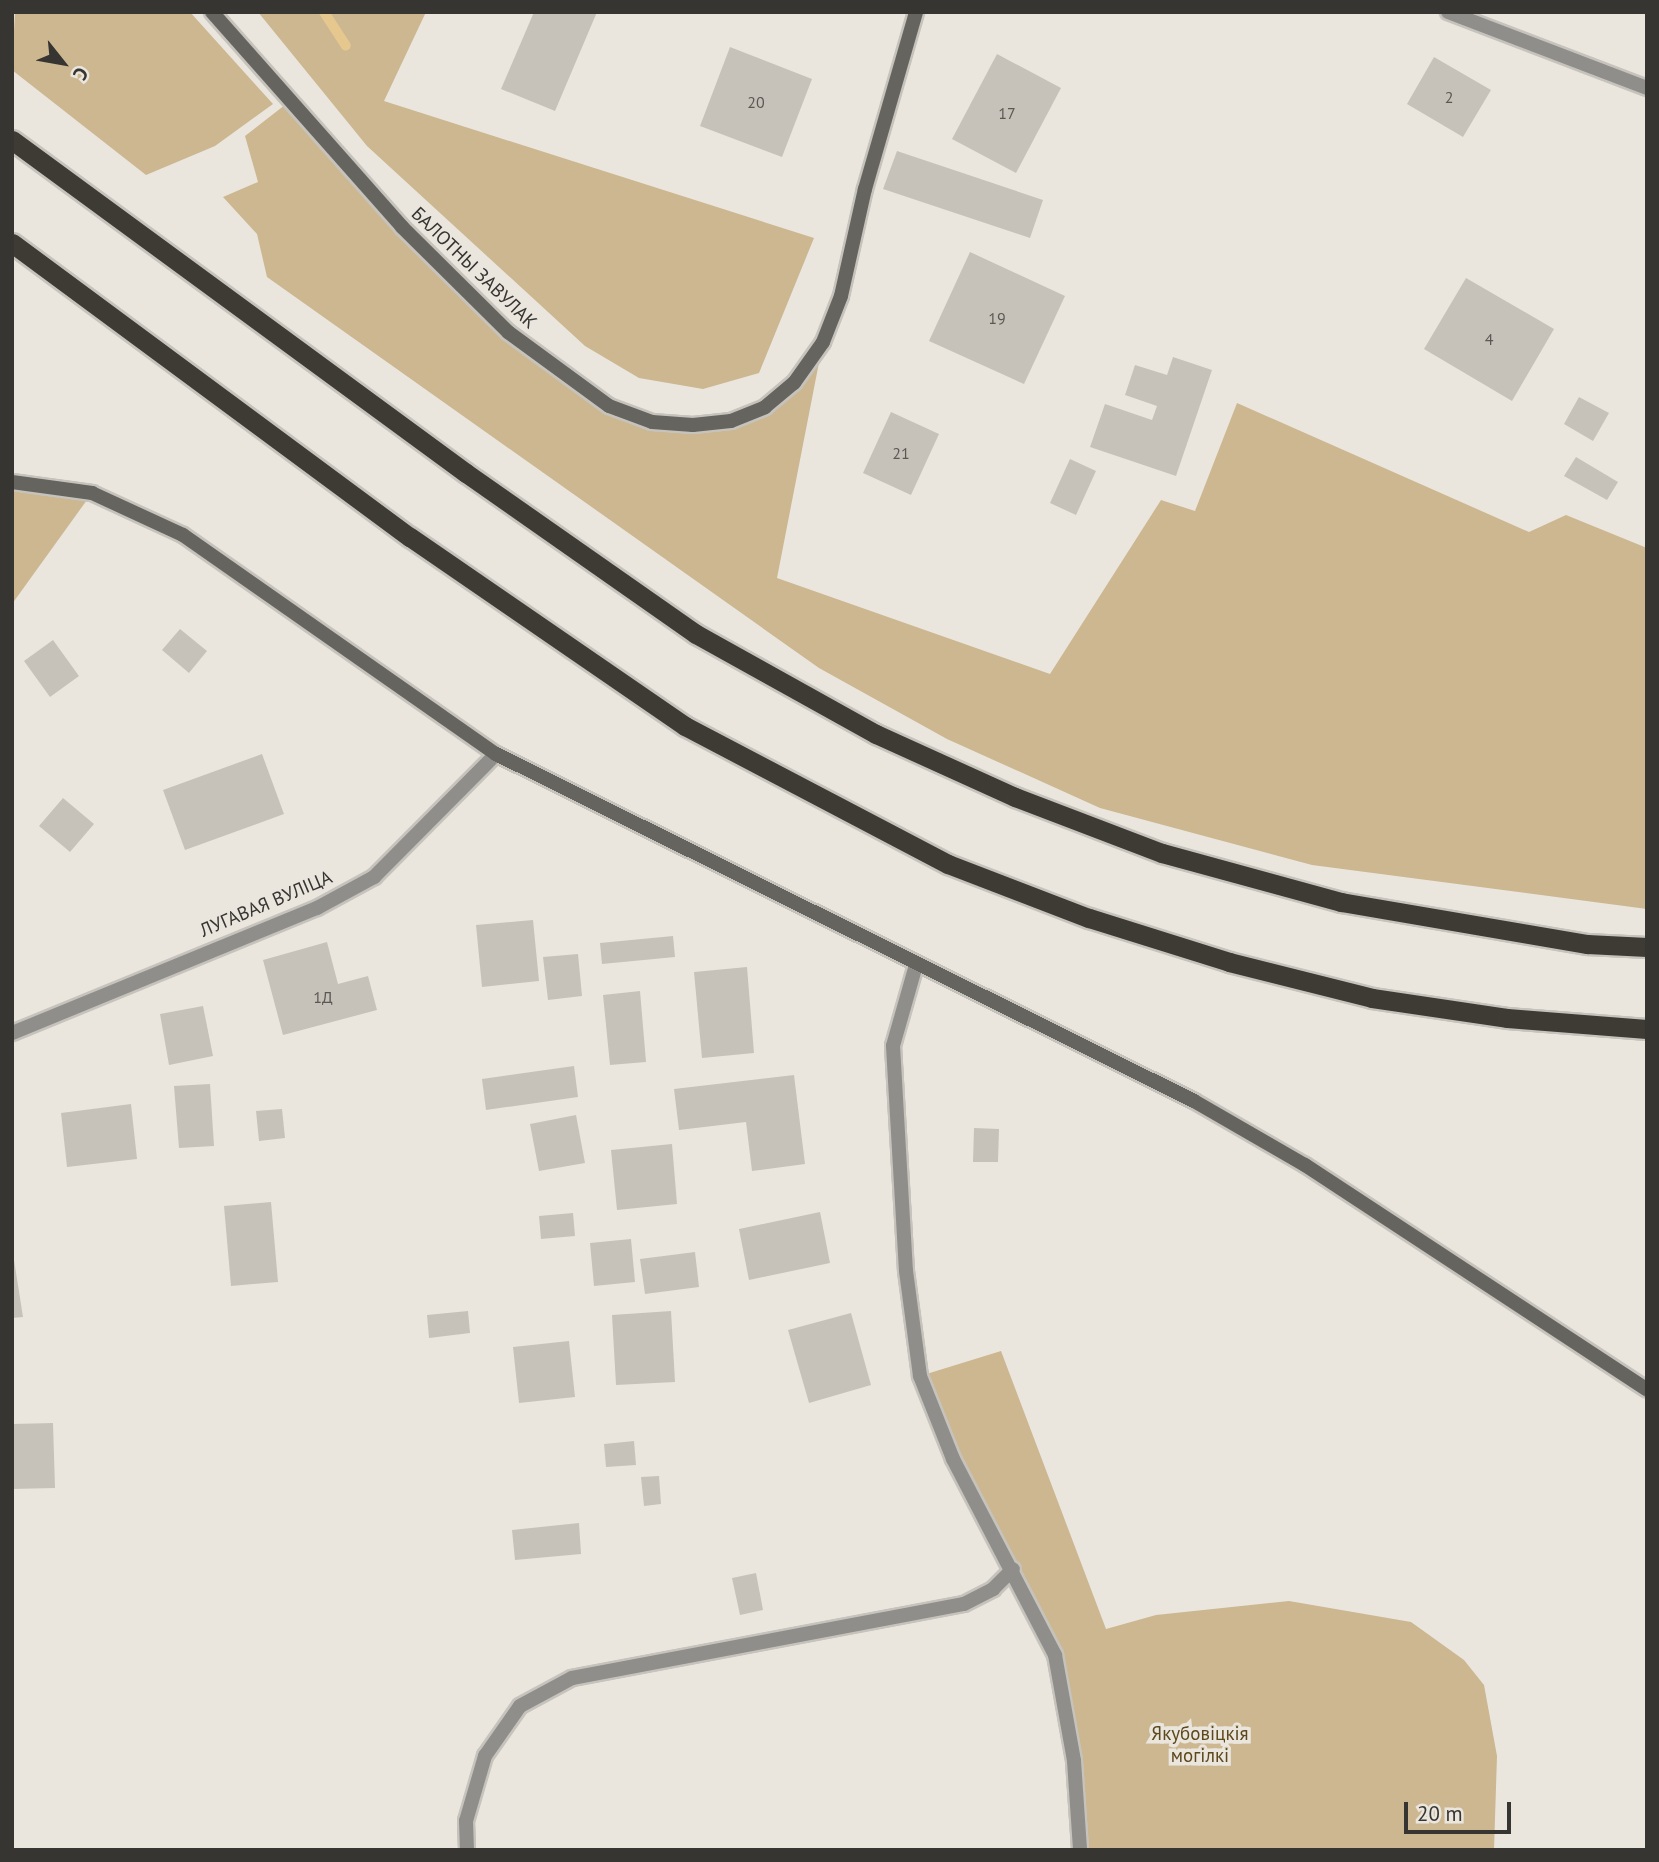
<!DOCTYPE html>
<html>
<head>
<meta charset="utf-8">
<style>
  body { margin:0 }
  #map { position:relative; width:1659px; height:1862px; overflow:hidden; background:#eae6de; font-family:"PT Sans",sans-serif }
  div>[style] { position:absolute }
  .green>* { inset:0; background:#ccb790 }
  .stream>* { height:10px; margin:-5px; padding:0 5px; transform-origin:5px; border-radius:5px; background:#e6c88f }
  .building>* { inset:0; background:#c6c2ba }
  .roads { filter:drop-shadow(2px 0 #c6c3bc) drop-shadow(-2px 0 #c6c3bc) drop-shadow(0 2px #c6c3bc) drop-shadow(0 -2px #c6c3bc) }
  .service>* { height:14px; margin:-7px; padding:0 7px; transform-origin:7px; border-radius:7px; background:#8f8e8b }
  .minor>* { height:14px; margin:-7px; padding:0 7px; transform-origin:7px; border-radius:7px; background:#8f8e8b }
  .secondary>* { height:14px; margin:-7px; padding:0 7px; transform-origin:7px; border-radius:7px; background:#66645f }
  .trunk>* { height:19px; margin:-9.5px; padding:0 9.5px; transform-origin:9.5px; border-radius:9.5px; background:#3e3b35 }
  span { translate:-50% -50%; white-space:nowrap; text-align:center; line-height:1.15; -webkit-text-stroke:7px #eae6de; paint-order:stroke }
  .number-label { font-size:16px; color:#5b5854 }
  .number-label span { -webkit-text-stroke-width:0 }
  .street-label { font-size:19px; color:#373532 }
  .park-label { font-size:19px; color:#5d481c }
  .frame { position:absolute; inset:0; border:14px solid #373532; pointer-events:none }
  .north { position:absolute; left:28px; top:28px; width:70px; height:70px; -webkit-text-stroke:5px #eae6de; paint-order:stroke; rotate:121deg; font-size:19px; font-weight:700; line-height:28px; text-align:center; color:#373532 }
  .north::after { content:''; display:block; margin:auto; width:24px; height:32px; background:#373532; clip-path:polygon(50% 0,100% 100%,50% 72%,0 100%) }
  .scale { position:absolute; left:1404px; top:1802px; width:107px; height:32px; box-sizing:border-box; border:4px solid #373532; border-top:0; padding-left:9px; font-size:21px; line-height:24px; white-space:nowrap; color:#373532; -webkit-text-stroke:5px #eae6de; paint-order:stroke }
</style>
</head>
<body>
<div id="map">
  <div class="green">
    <i style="clip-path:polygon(15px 12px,190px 12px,273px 104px,215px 146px,146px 175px,12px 70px)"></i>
    <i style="clip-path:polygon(258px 12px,426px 12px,384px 101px,814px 238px,759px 373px,703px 389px,639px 378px,585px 346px,367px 146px)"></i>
    <i style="clip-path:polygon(290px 101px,508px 332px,609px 406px,693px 425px,765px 407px,823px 342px,777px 578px,1050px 674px,1161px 500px,1195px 511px,1237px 403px,1529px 532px,1566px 515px,1647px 548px,1647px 909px,1312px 865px,1100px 808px,947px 739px,819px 668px,267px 277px,257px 234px,223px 197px,258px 182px,245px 136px)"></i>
    <i style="clip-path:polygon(12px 482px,92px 493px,12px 604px)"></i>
    <i style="clip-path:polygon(1001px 1351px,1106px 1629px,1156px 1615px,1289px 1601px,1411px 1622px,1464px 1660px,1484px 1685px,1497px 1756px,1494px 1850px,1080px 1850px,1055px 1654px,920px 1376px)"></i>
  </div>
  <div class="stream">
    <i style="left:324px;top:12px;width:40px;rotate:57.1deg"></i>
  </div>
  <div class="building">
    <i style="clip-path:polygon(534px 12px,597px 12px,555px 111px,501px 89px)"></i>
    <i style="clip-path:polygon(730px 47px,812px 79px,782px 157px,700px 126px)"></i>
    <i style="clip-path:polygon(997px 54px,1061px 88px,1016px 173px,952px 139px)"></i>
    <i style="clip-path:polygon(1434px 57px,1491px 90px,1463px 137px,1407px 104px)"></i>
    <i style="clip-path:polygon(897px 151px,1043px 200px,1030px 238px,883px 189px)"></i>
    <i style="clip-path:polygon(970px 252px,1065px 296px,1024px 384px,929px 341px)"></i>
    <i style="clip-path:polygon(1466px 278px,1554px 329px,1512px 401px,1424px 349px)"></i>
    <i style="clip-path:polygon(1173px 357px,1212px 370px,1176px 476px,1090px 447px,1105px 404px,1152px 420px,1157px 406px,1125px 395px,1135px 365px,1167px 375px)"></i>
    <i style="clip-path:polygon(1579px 397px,1609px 413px,1593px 441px,1564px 424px)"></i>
    <i style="clip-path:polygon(891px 412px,939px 434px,911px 495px,863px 473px)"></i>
    <i style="clip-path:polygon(1576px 457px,1618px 482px,1607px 500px,1564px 476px)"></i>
    <i style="clip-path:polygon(1070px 459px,1096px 471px,1076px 515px,1050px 503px)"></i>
    <i style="clip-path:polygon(180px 629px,207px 651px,189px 673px,162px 650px)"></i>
    <i style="clip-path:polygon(53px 640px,79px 676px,50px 697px,24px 661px)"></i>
    <i style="clip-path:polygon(262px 754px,284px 814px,185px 850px,163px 790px)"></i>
    <i style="clip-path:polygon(63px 798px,94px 824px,70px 852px,39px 826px)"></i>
    <i style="clip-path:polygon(533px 920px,539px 981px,482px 987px,476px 925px)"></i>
    <i style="clip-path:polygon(673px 936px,675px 957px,602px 964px,600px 943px)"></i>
    <i style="clip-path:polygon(327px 942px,338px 984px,368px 976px,377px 1010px,283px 1035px,263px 960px)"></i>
    <i style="clip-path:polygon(578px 954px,582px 996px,548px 1000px,543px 957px)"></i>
    <i style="clip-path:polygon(747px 967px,754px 1053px,702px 1058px,694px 972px)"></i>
    <i style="clip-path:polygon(640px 991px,646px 1062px,610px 1065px,603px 995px)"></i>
    <i style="clip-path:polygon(203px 1006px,213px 1056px,169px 1065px,160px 1014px)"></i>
    <i style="clip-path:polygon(574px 1066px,578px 1097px,486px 1110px,482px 1079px)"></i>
    <i style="clip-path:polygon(794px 1075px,805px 1164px,752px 1171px,746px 1122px,679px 1130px,674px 1089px)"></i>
    <i style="clip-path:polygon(210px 1084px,214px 1146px,179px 1148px,174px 1086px)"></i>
    <i style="clip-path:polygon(131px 1104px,137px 1159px,67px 1167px,61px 1113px)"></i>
    <i style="clip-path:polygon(282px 1109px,285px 1138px,259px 1141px,256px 1111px)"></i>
    <i style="clip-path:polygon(576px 1115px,585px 1163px,539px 1171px,530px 1124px)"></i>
    <i style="clip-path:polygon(974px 1128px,999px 1129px,998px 1162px,973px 1162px)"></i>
    <i style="clip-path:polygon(672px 1144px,677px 1204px,617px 1210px,611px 1150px)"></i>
    <i style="clip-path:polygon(271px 1202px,278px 1282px,231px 1286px,224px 1206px)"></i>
    <i style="clip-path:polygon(820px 1212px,830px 1263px,749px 1280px,739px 1229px)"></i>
    <i style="clip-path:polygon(573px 1213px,575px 1236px,541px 1239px,539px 1216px)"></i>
    <i style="clip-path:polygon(631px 1239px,635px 1282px,594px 1286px,590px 1243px)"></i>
    <i style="clip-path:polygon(12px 1247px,23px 1317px,12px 1318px)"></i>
    <i style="clip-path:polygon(695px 1252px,699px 1287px,645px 1294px,640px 1259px)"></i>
    <i style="clip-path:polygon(468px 1311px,470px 1333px,429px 1338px,427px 1315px)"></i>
    <i style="clip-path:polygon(671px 1311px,675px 1382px,616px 1385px,612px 1315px)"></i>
    <i style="clip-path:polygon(851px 1313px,871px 1385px,809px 1403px,788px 1330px)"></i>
    <i style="clip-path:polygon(569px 1341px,575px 1397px,519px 1403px,513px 1347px)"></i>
    <i style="clip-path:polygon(53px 1423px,55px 1488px,12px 1489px,12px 1424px)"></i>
    <i style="clip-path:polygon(634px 1441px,636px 1465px,606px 1467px,604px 1444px)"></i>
    <i style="clip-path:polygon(659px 1476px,661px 1504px,644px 1506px,641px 1477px)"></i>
    <i style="clip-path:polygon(579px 1523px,581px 1554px,515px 1560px,512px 1530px)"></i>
    <i style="clip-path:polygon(756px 1573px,763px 1610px,740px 1615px,732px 1578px)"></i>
  </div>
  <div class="roads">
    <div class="service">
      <i style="left:916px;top:965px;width:84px;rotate:105.9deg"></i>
      <i style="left:893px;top:1046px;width:225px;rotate:86.7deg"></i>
      <i style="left:906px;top:1271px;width:106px;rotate:82.4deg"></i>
      <i style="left:920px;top:1376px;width:89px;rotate:68.3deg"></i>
      <i style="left:953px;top:1459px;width:221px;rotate:62.5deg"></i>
      <i style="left:1055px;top:1655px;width:108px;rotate:79.8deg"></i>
      <i style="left:1074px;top:1761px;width:89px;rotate:86.1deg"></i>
      <i style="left:467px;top:1850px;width:29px;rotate:-92deg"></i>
      <i style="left:466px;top:1821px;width:68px;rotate:-73.7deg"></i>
      <i style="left:485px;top:1756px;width:61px;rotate:-55deg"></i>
      <i style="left:520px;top:1706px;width:59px;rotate:-28.3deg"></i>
      <i style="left:572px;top:1678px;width:399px;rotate:-10.7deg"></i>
      <i style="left:964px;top:1604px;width:33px;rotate:-27deg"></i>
      <i style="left:993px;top:1589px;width:28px;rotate:-45deg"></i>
    </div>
    <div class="minor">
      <i style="left:1448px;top:12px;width:213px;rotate:20.9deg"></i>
      <i style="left:12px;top:1033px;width:330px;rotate:-22.3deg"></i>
      <i style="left:317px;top:908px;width:65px;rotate:-28.5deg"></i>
      <i style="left:374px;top:877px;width:173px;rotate:-45.2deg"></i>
    </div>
    <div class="secondary">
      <i style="left:212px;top:12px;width:287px;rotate:48.5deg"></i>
      <i style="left:402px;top:227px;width:149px;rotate:44.7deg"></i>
      <i style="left:508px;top:332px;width:125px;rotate:36.2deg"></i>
      <i style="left:609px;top:406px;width:46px;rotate:20.4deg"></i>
      <i style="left:652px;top:422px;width:41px;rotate:4.2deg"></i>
      <i style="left:693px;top:425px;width:38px;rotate:-6deg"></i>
      <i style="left:731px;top:421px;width:37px;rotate:-22deg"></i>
      <i style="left:765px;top:407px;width:38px;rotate:-40deg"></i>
      <i style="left:794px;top:383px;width:50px;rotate:-54.7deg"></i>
      <i style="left:823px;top:342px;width:49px;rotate:-68.6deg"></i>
      <i style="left:841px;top:296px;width:110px;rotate:-77.4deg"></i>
      <i style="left:865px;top:189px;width:184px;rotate:-73.9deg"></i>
      <i style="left:12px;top:482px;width:81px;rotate:7.8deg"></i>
      <i style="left:92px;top:493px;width:100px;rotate:24.8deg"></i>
      <i style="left:183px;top:535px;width:382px;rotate:35deg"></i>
      <i style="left:496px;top:754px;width:779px;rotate:26.43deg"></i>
      <i style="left:1194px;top:1101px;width:128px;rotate:30deg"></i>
      <i style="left:1305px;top:1165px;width:409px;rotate:33.3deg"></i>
    </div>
    <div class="trunk">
      <i style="left:12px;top:140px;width:563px;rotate:36.26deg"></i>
      <i style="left:466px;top:473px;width:281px;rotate:35deg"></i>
      <i style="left:696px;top:634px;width:206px;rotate:29.1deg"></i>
      <i style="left:876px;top:734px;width:153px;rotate:24.4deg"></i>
      <i style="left:1015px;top:797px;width:157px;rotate:20.9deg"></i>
      <i style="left:1162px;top:853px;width:186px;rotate:15.3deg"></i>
      <i style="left:1341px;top:902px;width:250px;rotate:9.7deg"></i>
      <i style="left:1587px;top:944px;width:60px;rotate:2.9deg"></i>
      <i style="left:12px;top:243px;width:495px;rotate:36.5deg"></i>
      <i style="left:410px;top:537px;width:334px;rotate:34.5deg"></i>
      <i style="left:685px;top:726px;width:297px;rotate:27.7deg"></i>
      <i style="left:948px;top:864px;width:151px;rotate:21deg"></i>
      <i style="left:1089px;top:918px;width:147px;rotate:17.4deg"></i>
      <i style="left:1229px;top:962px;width:147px;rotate:14.1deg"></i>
      <i style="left:1372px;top:998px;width:136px;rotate:8.4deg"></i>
      <i style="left:1507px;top:1018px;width:140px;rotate:4.5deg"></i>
    </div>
  </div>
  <div class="number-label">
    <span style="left:1449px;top:97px">2</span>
    <span style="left:756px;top:102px">20</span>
    <span style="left:1007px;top:113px">17</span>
    <span style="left:997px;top:318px">19</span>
    <span style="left:1489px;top:339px">4</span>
    <span style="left:901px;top:453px">21</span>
    <span style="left:323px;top:997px">1Д</span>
  </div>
  <div class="street-label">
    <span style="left:474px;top:268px;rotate:44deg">БАЛОТНЫ ЗАВУЛАК</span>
    <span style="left:266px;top:904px;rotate:-23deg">ЛУГАВАЯ ВУЛІЦА</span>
  </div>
  <div class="park-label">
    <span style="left:1200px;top:1745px">Якубовіцкія<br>могілкі</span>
  </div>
  <div class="frame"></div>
  <div class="north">С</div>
  <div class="scale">20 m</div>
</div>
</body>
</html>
